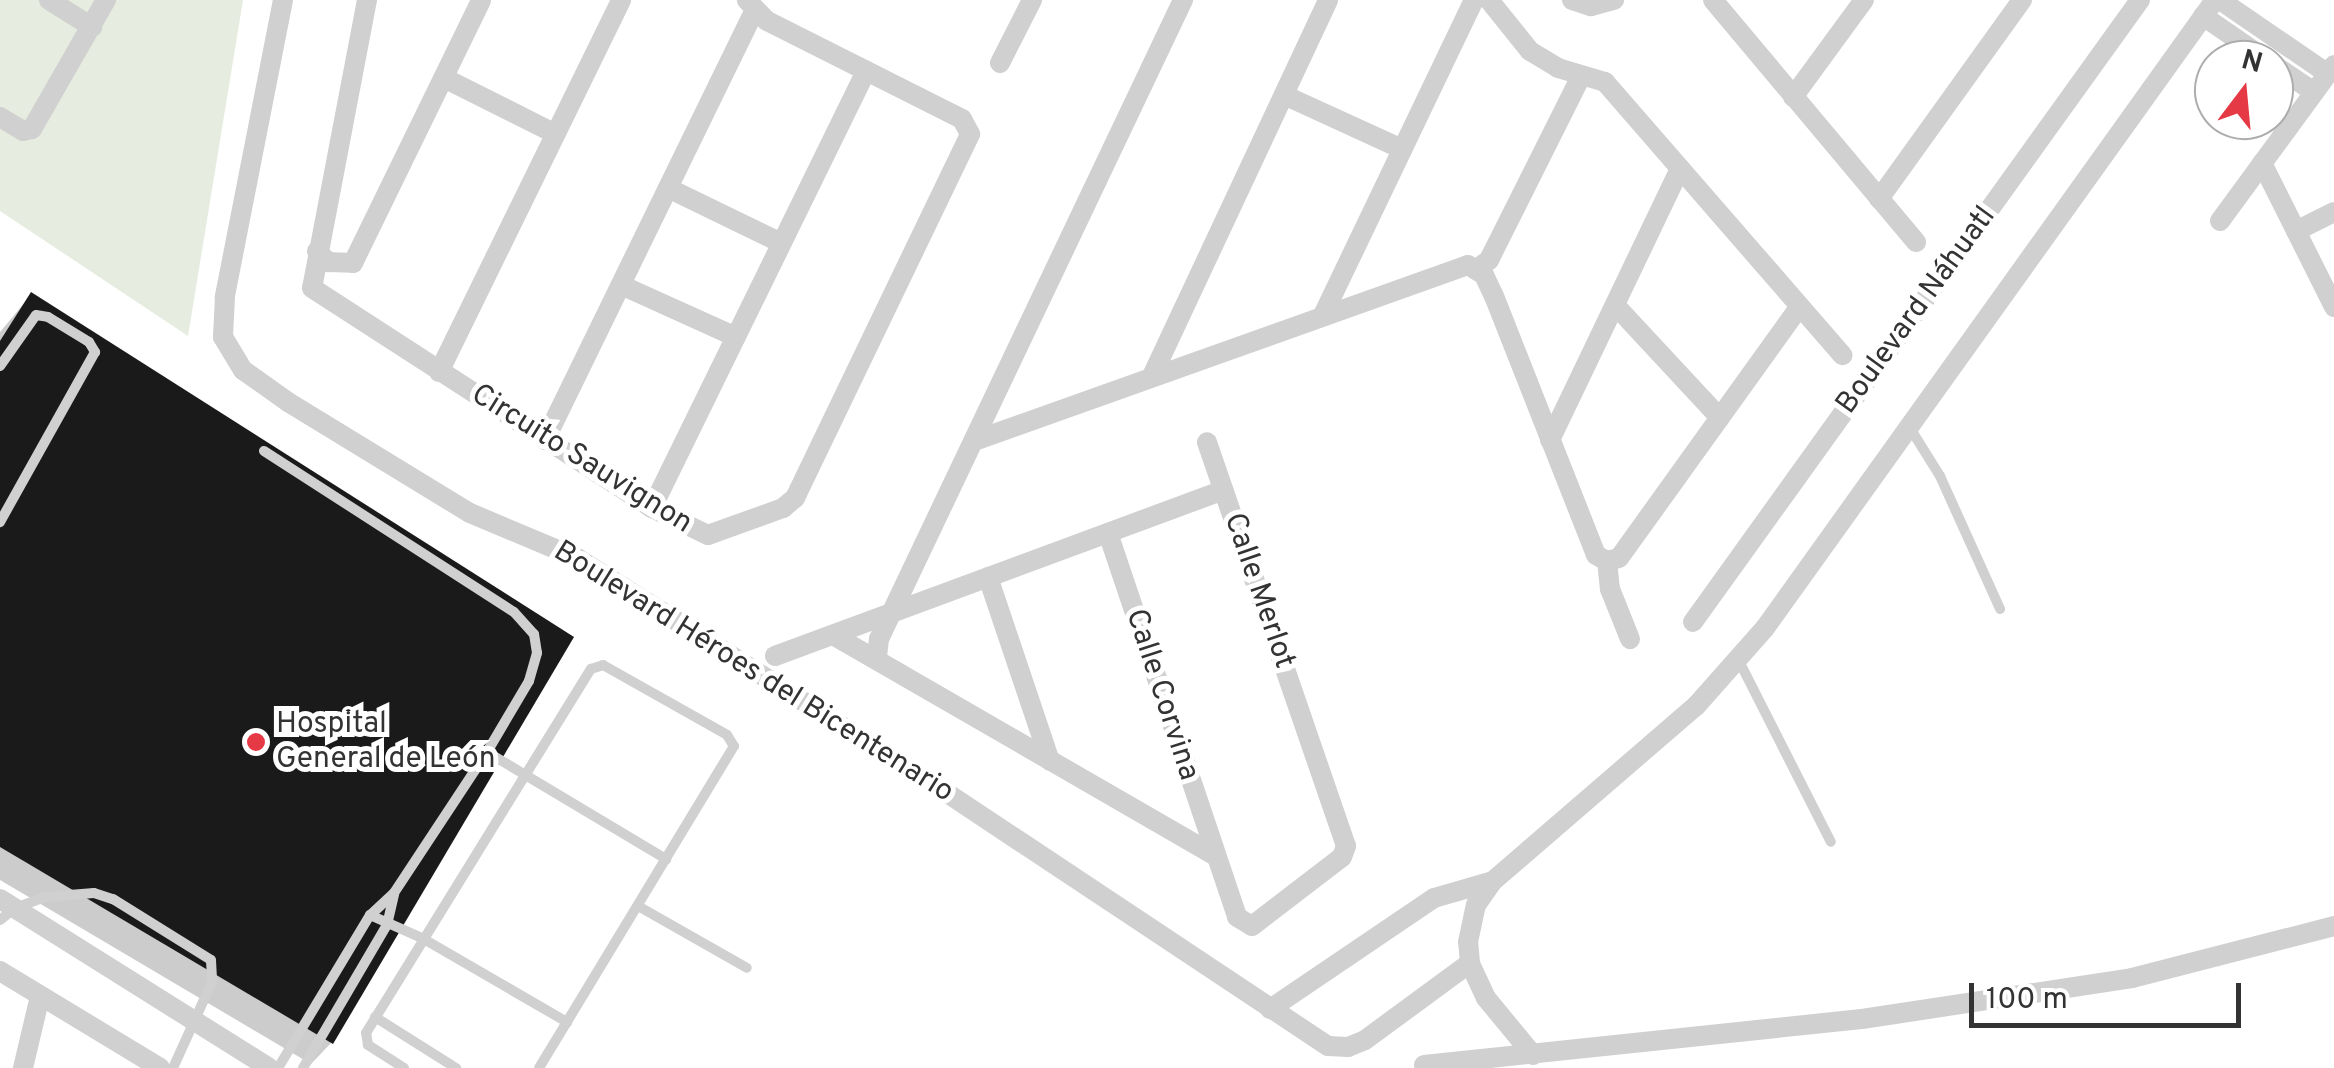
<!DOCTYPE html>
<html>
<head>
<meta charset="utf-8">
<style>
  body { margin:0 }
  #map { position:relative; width:2334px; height:1068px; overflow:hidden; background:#fff; font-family:Overpass,sans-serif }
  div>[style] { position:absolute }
  .green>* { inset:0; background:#e6ecdf }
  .shadow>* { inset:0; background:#0003 }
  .building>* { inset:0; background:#1a1a1a }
  .service>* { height:10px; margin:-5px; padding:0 5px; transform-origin:5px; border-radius:5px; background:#d0d0d0 }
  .minor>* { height:20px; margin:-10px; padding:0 10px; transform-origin:10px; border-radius:10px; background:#d0d0d0 }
  .dots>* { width:28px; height:28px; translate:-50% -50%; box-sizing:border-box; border:5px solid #fff; border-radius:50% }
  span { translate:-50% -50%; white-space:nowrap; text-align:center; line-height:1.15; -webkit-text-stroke:10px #fff; paint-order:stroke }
  .street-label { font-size:30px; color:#333 }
  .poi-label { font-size:30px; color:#333 }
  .left { translate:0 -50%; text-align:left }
  .north { position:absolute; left:2194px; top:40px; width:100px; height:100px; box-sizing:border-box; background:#fff; border:2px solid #adadad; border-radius:50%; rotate:16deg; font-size:28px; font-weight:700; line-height:40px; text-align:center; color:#333 }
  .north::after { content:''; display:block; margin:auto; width:35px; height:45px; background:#e63946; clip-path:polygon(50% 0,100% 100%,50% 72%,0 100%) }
  .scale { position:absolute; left:1969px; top:983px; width:272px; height:45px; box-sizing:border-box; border:5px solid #333; border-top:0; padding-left:12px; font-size:30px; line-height:35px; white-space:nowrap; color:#333; -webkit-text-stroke:8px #fff; paint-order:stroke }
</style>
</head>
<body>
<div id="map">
  <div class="green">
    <i style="clip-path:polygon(0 0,243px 0,188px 336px,0 211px)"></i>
  </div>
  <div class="shadow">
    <i style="clip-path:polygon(31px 295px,331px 1043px,311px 1064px,0 880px,0 332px)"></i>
  </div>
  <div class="building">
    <i style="clip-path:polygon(31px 292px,574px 637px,333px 1044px,0 847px,0 341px)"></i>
  </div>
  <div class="service">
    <i style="left:0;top:366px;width:62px;rotate:-54.8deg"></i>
    <i style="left:36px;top:315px;width:12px;rotate:9deg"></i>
    <i style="left:48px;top:317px;width:48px;rotate:31.4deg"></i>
    <i style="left:89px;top:342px;width:12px;rotate:59deg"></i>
    <i style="left:95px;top:352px;width:195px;rotate:119.2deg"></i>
    <i style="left:1910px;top:428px;width:57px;rotate:58deg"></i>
    <i style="left:1940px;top:476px;width:146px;rotate:65.7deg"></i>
    <i style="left:264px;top:451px;width:297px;rotate:32.8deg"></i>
    <i style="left:514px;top:612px;width:30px;rotate:48deg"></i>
    <i style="left:534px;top:634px;width:19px;rotate:81deg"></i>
    <i style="left:537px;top:653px;width:29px;rotate:106deg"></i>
    <i style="left:529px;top:681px;width:82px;rotate:120.6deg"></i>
    <i style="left:487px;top:752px;width:169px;rotate:123.4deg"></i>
    <i style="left:394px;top:893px;width:33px;rotate:137deg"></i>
    <i style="left:370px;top:915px;width:179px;rotate:121deg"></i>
    <i style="left:1738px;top:659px;width:205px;rotate:63.1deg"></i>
    <i style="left:487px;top:752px;width:209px;rotate:30.9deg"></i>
    <i style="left:638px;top:906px;width:125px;rotate:29.6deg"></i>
    <i style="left:370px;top:915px;width:57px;rotate:23.9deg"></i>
    <i style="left:422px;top:938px;width:168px;rotate:30.1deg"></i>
    <i style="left:0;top:920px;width:19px;rotate:-39deg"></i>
    <i style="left:15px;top:908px;width:32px;rotate:-20deg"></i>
    <i style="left:45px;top:897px;width:49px;rotate:-4.7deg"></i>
    <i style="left:94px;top:893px;width:20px;rotate:18deg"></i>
    <i style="left:113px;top:899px;width:115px;rotate:31.9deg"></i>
    <i style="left:211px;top:960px;width:22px;rotate:87deg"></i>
    <i style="left:212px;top:982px;width:94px;rotate:114.4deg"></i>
    <i style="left:375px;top:1017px;width:96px;rotate:32.2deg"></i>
    <i style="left:303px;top:1068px;width:166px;rotate:-59.6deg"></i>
    <i style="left:387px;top:925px;width:32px;rotate:-77deg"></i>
    <i style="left:404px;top:1068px;width:43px;rotate:-147.4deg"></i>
    <i style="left:368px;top:1045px;width:12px;rotate:-99deg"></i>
    <i style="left:366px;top:1033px;width:428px;rotate:-58.3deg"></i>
    <i style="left:591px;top:669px;width:13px;rotate:-18deg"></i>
    <i style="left:603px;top:665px;width:142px;rotate:29.4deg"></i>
    <i style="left:727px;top:735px;width:13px;rotate:58deg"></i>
    <i style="left:734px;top:746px;width:376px;rotate:121.2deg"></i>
  </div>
  <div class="minor">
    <i style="left:49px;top:0;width:51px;rotate:32.1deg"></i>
    <i style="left:283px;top:0;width:303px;rotate:101.1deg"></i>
    <i style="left:225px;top:297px;width:40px;rotate:92.9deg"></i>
    <i style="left:223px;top:337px;width:39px;rotate:59deg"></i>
    <i style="left:243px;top:370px;width:55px;rotate:35.4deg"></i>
    <i style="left:288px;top:402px;width:213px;rotate:31.4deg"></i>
    <i style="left:470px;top:513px;width:116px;rotate:22.8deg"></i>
    <i style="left:577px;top:558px;width:420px;rotate:32.4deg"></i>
    <i style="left:932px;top:783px;width:475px;rotate:33.6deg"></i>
    <i style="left:1328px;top:1046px;width:20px;rotate:3deg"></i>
    <i style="left:1348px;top:1047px;width:18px;rotate:-22deg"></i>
    <i style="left:1365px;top:1040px;width:130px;rotate:-36.3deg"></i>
    <i style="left:367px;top:0;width:293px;rotate:100.8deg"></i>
    <i style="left:312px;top:288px;width:405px;rotate:32.9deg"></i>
    <i style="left:652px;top:508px;width:62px;rotate:25.7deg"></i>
    <i style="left:708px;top:535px;width:80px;rotate:-19.8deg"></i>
    <i style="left:783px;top:508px;width:16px;rotate:-40deg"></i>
    <i style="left:795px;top:498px;width:404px;rotate:-64.3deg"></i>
    <i style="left:970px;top:134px;width:17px;rotate:-118deg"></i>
    <i style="left:962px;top:119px;width:218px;rotate:-153.3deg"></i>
    <i style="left:767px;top:21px;width:29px;rotate:-134deg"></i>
    <i style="left:1489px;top:0;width:65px;rotate:51.2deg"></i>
    <i style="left:1530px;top:51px;width:33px;rotate:31deg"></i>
    <i style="left:1558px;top:68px;width:49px;rotate:16.6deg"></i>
    <i style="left:1605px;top:82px;width:362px;rotate:49deg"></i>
    <i style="left:1572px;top:0;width:20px;rotate:18deg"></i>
    <i style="left:1591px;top:6px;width:24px;rotate:-15deg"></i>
    <i style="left:1713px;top:0;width:316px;rotate:50deg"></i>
    <i style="left:2220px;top:0;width:131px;rotate:34.4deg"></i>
    <i style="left:2203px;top:16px;width:78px;rotate:34.5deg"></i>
    <i style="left:1000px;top:63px;width:71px;rotate:-63.1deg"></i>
    <i style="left:2274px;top:65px;width:48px;rotate:34deg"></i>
    <i style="left:444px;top:78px;width:123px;rotate:26.6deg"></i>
    <i style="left:1284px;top:95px;width:130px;rotate:24.6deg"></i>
    <i style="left:1793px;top:97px;width:120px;rotate:-53.8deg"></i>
    <i style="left:0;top:117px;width:27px;rotate:31deg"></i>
    <i style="left:23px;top:131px;width:9px;rotate:-13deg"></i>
    <i style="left:32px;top:129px;width:149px;rotate:-60.2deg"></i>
    <i style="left:2262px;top:163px;width:161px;rotate:63.4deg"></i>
    <i style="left:668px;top:188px;width:123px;rotate:25.9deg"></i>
    <i style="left:1879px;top:199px;width:245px;rotate:-54.3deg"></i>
    <i style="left:2220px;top:221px;width:193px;rotate:-53.8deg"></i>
    <i style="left:2296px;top:231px;width:42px;rotate:-26.6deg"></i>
    <i style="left:317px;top:251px;width:16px;rotate:45deg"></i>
    <i style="left:328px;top:262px;width:25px;rotate:2deg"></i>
    <i style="left:353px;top:263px;width:292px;rotate:-64deg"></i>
    <i style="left:1478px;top:268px;width:14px;rotate:-36deg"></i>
    <i style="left:1489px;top:260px;width:206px;rotate:-63.4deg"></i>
    <i style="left:621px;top:285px;width:126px;rotate:24.3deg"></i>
    <i style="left:1615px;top:305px;width:154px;rotate:47.1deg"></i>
    <i style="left:1323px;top:315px;width:349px;rotate:-64.4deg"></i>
    <i style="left:439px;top:372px;width:414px;rotate:-63.9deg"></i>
    <i style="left:1152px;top:376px;width:415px;rotate:-64.9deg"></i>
    <i style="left:545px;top:440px;width:477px;rotate:-64deg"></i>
    <i style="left:1550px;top:440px;width:301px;rotate:-64.4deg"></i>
    <i style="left:974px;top:441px;width:524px;rotate:-19.61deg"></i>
    <i style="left:1468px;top:265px;width:19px;rotate:32deg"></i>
    <i style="left:1484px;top:275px;width:23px;rotate:65deg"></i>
    <i style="left:1494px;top:296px;width:278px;rotate:68.5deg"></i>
    <i style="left:1596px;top:555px;width:13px;rotate:29deg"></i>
    <i style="left:1607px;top:561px;width:28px;rotate:84deg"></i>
    <i style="left:1610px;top:589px;width:54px;rotate:68.2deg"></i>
    <i style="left:652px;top:508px;width:487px;rotate:-63.9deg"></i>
    <i style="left:1108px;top:533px;width:405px;rotate:71.4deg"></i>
    <i style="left:1237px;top:917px;width:17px;rotate:31deg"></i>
    <i style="left:1252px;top:926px;width:113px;rotate:-37.5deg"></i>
    <i style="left:1342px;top:857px;width:12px;rotate:-70deg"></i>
    <i style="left:1346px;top:846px;width:427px;rotate:-109deg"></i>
    <i style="left:1607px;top:561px;width:12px;rotate:-14deg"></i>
    <i style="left:1619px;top:558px;width:310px;rotate:-54.3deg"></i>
    <i style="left:988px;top:577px;width:194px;rotate:71.4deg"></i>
    <i style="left:1693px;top:622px;width:766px;rotate:-54.3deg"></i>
    <i style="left:833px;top:635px;width:442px;rotate:30deg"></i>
    <i style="left:775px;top:656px;width:478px;rotate:-20.3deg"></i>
    <i style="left:877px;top:657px;width:18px;rotate:-84deg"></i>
    <i style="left:879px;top:639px;width:708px;rotate:-64.56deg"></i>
    <i style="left:0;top:899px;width:318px;rotate:32.1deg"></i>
    <i style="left:0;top:971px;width:187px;rotate:31.2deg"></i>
    <i style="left:1270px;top:1009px;width:198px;rotate:-34.1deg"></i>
    <i style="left:1434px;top:898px;width:61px;rotate:-16.1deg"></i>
    <i style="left:1533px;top:1055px;width:74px;rotate:-129.5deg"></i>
    <i style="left:1486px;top:998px;width:38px;rotate:-115deg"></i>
    <i style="left:1470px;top:963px;width:21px;rotate:-95deg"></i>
    <i style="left:1468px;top:942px;width:38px;rotate:-78deg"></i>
    <i style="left:1476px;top:905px;width:29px;rotate:-55deg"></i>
    <i style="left:1493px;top:881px;width:268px;rotate:-40.8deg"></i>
    <i style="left:1696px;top:706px;width:104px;rotate:-48.5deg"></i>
    <i style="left:1765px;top:628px;width:773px;rotate:-54.38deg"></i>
    <i style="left:1424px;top:1065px;width:440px;rotate:-6deg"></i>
    <i style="left:1862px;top:1019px;width:273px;rotate:-8.6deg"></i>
    <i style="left:2132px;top:978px;width:209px;rotate:-14.4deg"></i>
    <i style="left:23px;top:1068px;width:74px;rotate:-76.7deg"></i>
  </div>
  <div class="dots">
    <i style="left:256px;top:742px;background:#e63946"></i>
  </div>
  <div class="street-label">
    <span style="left:1917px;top:311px;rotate:-54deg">Boulevard Náhuatl</span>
    <span style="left:581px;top:460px;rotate:32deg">Circuito Sauvignon</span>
    <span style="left:1258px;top:591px;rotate:71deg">Calle Merlot</span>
    <span style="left:753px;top:673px;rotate:32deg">Boulevard Héroes del Bicentenario</span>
    <span style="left:1161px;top:695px;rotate:72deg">Calle Corvina</span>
  </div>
  <div class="poi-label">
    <span class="left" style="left:276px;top:742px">Hospital<br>General de León</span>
  </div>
  <div class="north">N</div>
  <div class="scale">100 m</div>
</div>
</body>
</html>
